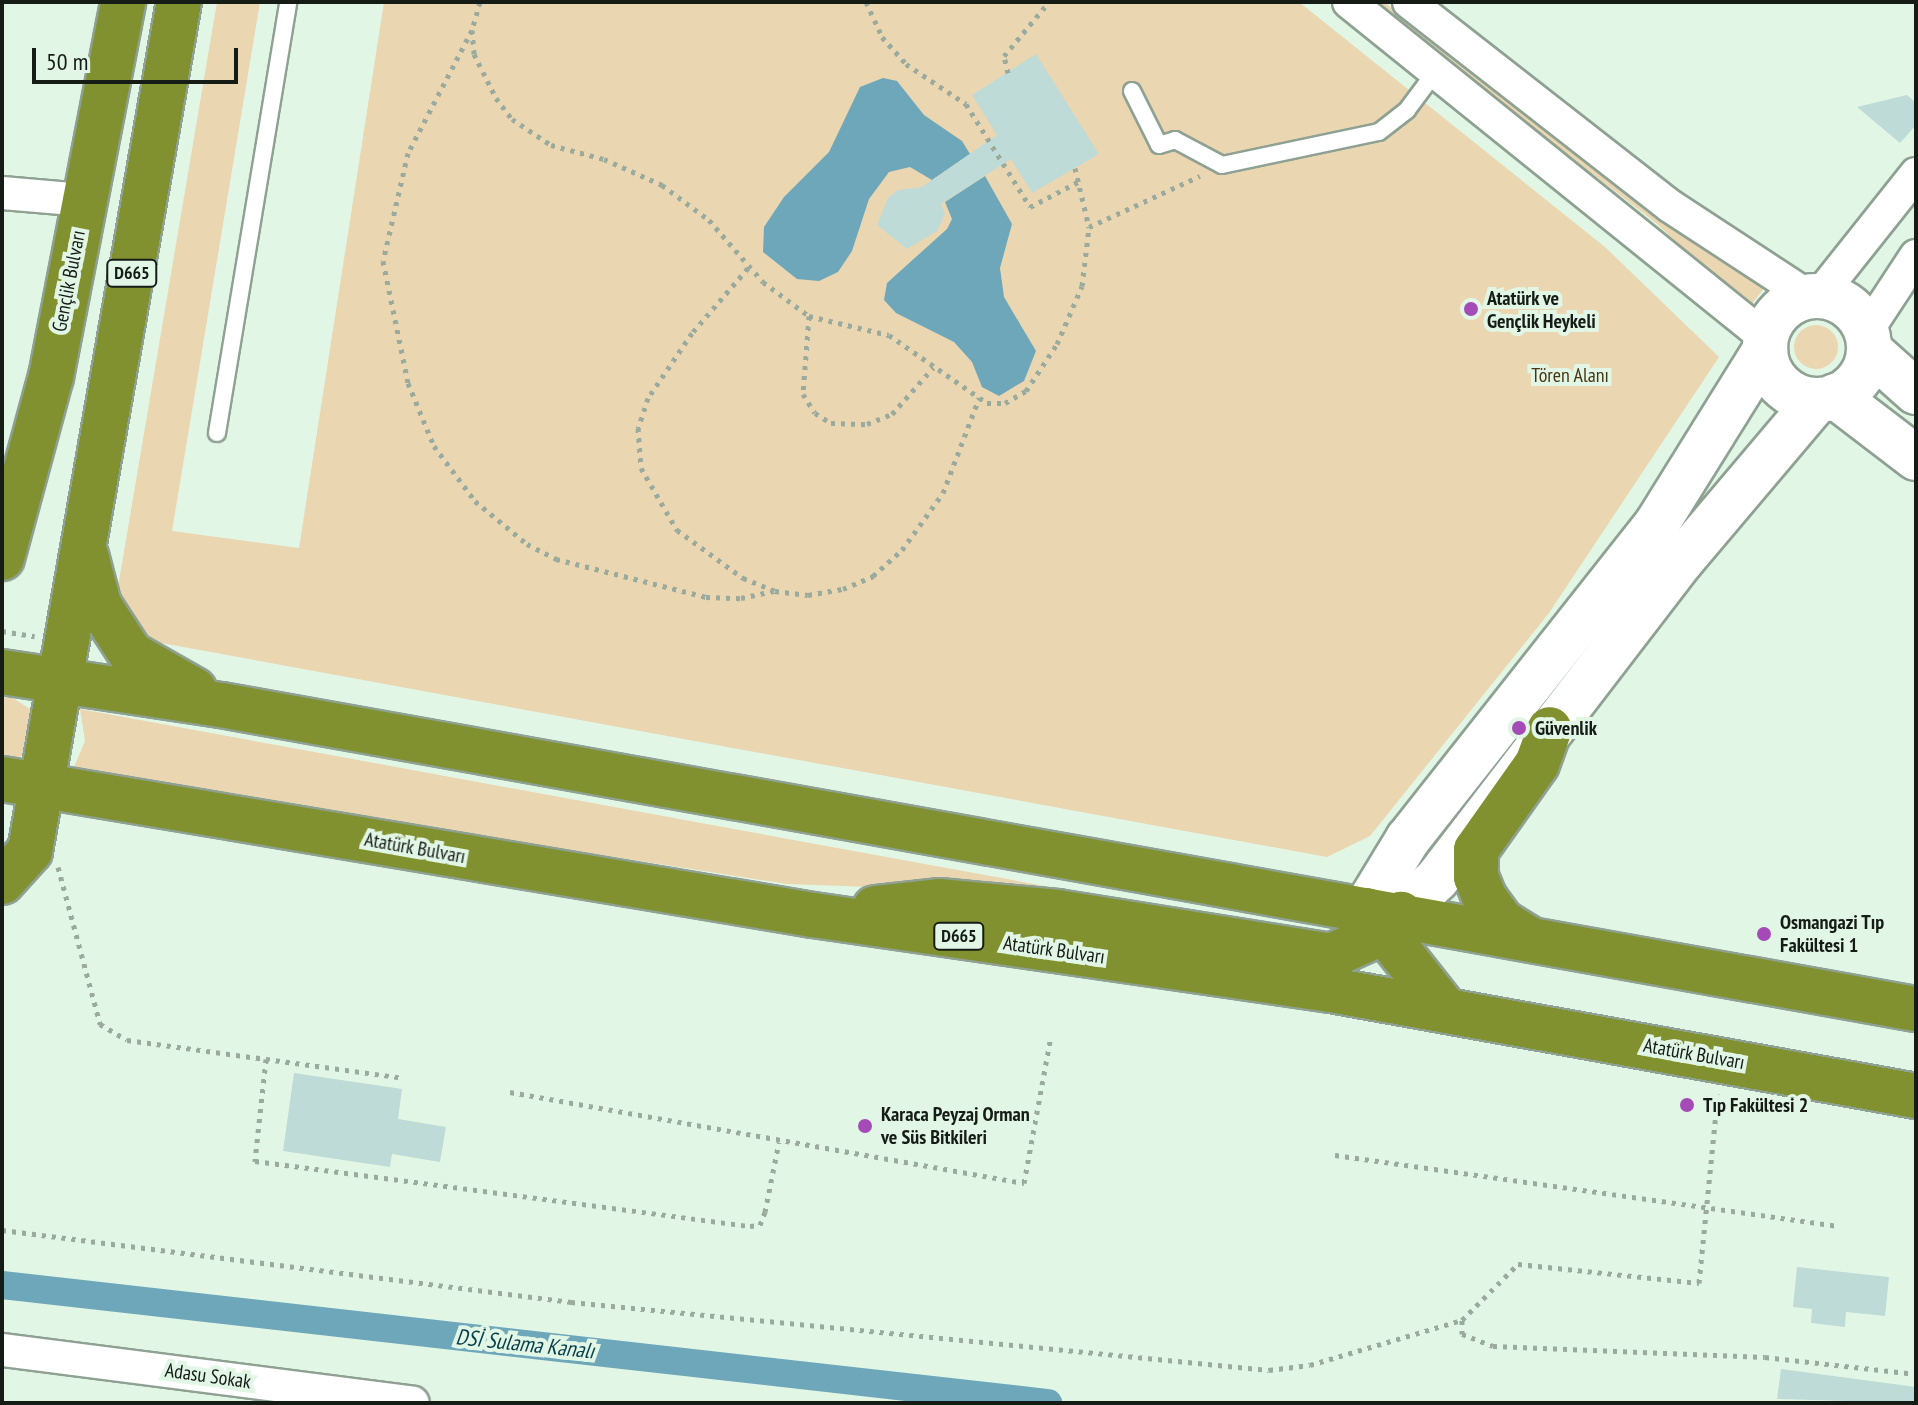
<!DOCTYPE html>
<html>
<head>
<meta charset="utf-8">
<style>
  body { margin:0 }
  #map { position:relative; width:1918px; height:1405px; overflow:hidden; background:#e2f6e6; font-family:"PT Sans Narrow",sans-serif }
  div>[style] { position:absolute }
  .green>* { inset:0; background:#ead6b1 }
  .round { border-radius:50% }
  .water>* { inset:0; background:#6da7b9 }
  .canal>* { height:28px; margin:-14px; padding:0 14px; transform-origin:14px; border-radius:14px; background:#6da7b9 }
  .building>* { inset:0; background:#bfdbd7 }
  .path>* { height:5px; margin-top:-2.5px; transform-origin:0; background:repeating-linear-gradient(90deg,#9aaa9d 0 4px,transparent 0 10px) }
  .roads { filter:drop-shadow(2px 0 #8ea192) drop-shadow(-2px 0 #8ea192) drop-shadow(0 2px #8ea192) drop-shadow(0 -2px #8ea192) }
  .lane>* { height:16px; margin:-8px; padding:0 8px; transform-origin:8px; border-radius:8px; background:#fff }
  .street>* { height:32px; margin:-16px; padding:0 16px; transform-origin:16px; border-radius:16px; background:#fff }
  .secondary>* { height:44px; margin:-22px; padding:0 22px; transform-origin:22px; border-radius:22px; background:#fff }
  .secondary>.ring { margin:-22px; padding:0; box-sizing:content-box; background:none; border:44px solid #fff; border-radius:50% }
  .highway>* { height:44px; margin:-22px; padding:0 22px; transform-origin:22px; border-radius:22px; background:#82912f }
  .dots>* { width:22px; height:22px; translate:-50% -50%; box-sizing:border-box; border:4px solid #e2f6e6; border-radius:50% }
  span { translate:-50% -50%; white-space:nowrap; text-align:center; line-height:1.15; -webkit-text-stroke:8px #e2f6e6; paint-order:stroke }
  .shield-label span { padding:2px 6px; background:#e2f6e6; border:2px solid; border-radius:6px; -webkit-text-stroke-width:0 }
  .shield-label { font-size:18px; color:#151c16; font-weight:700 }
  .street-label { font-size:20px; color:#151c16 }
  .poi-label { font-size:20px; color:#151c16; font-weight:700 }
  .left { translate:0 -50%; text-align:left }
  .park-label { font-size:20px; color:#473611 }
  .water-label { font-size:22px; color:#083f4c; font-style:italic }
  .frame { position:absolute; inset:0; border:4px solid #151c16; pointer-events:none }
  .scale { position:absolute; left:32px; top:48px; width:206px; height:36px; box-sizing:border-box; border:4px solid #151c16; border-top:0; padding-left:10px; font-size:24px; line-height:28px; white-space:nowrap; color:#151c16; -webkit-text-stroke:6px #e2f6e6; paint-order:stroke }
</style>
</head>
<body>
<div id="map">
  <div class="green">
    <i style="clip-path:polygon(217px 2px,260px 2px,172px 531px,299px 548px,384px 2px,1299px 2px,1605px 247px,1719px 357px,1549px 613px,1370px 836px,1327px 857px,156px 642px,144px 635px,120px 599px,118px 587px)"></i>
    <i style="clip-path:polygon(1371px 2px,1384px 2px,1661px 217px,1768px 283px,1748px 309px,1656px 223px)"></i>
    <i class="round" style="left:1794px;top:325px;width:44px;height:44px"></i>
    <i style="clip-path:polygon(11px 697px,38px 714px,32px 753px,2px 762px,2px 698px)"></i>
    <i style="clip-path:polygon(80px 709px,1328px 938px,954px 890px,787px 884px,72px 772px,85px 741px)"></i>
  </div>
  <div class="water">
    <i style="clip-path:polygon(883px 78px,897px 81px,924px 115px,962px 141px,970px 154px,932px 180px,910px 167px,889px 172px,869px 199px,852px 251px,838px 272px,819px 281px,797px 279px,763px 252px,764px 227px,784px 197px,829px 152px,860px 87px)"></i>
    <i style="clip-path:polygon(985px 176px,1012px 224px,1000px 268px,1004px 297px,1036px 351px,1024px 381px,999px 396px,982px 387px,972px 362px,954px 342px,896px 313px,884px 300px,887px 283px,947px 229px,952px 219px,945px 202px)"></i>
  </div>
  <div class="canal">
    <i style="left:2px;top:1285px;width:1053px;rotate:6.44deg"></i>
  </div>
  <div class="building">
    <i style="clip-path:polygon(1036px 54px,1099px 154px,1032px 193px,1011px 159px,941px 204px,945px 214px,937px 231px,907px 249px,877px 225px,888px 198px,898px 190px,922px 187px,997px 135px,972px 95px)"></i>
    <i style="clip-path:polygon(1907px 95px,1916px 103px,1916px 125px,1900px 143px,1857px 107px)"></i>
    <i style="clip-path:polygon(294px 1073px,402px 1089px,398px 1119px,446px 1127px,440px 1162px,392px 1154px,390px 1167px,283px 1151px)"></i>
    <i style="clip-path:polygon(1797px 1267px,1889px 1277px,1885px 1316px,1846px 1312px,1845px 1327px,1811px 1323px,1812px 1309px,1793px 1307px)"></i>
    <i style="clip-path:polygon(1781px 1369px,1916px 1387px,1916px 1403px,1777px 1399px)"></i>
  </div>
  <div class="path">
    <i style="left:480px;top:2px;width:29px;rotate:106deg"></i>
    <i style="left:472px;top:30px;width:24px;rotate:85deg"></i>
    <i style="left:474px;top:54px;width:49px;rotate:63.4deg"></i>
    <i style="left:496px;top:98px;width:26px;rotate:53deg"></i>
    <i style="left:512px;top:119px;width:47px;rotate:33.7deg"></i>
    <i style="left:551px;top:145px;width:55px;rotate:14.8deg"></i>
    <i style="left:604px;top:159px;width:64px;rotate:24.1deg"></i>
    <i style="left:662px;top:185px;width:59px;rotate:36.7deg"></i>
    <i style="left:709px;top:220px;width:82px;rotate:48.9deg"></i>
    <i style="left:763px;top:282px;width:57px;rotate:36.5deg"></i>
    <i style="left:809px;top:316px;width:82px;rotate:13.4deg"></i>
    <i style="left:889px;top:335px;width:119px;rotate:34.8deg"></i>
    <i style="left:987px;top:403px;width:18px"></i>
    <i style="left:1005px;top:403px;width:24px;rotate:-30deg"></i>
    <i style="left:1026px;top:391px;width:56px;rotate:-56.6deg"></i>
    <i style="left:1057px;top:344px;width:63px;rotate:-66.7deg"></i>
    <i style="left:1082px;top:286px;width:59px;rotate:-83.2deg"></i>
    <i style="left:866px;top:2px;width:38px;rotate:65deg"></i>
    <i style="left:882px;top:37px;width:36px;rotate:48deg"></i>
    <i style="left:906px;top:64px;width:72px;rotate:33.7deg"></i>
    <i style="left:966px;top:104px;width:121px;rotate:58.1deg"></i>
    <i style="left:1030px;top:207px;width:54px;rotate:-27.5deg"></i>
    <i style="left:472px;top:30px;width:139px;rotate:117.5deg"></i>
    <i style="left:408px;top:153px;width:111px;rotate:103deg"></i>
    <i style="left:383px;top:261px;width:125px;rotate:78.4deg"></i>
    <i style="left:408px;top:383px;width:68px;rotate:67.6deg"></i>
    <i style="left:434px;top:446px;width:69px;rotate:53.3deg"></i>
    <i style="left:475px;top:501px;width:67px;rotate:39.6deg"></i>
    <i style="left:527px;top:544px;width:33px;rotate:27deg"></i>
    <i style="left:556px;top:559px;width:155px;rotate:14.2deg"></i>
    <i style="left:706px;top:597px;width:35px;rotate:2deg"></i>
    <i style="left:741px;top:598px;width:35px;rotate:-12deg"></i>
    <i style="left:1008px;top:73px;width:17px;rotate:-103deg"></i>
    <i style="left:1004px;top:56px;width:70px;rotate:-50.2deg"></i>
    <i style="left:1075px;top:168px;width:61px;rotate:76.7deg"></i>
    <i style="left:1089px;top:227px;width:122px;rotate:-24.7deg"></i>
    <i style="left:748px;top:268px;width:86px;rotate:130.7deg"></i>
    <i style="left:692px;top:333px;width:78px;rotate:124.1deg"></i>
    <i style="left:648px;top:398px;width:32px;rotate:108deg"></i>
    <i style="left:638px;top:428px;width:40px;rotate:85.7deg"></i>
    <i style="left:641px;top:468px;width:72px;rotate:59.9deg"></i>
    <i style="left:677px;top:530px;width:82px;rotate:36deg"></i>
    <i style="left:743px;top:578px;width:35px;rotate:22deg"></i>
    <i style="left:775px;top:591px;width:33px;rotate:7deg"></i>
    <i style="left:808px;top:595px;width:36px;rotate:-10deg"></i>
    <i style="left:843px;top:589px;width:33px;rotate:-23deg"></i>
    <i style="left:873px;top:576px;width:39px;rotate:-42deg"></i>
    <i style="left:902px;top:550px;width:70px;rotate:-54.3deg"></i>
    <i style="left:943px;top:493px;width:102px;rotate:-69.2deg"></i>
    <i style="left:809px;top:316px;width:78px;rotate:94.4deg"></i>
    <i style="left:803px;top:394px;width:22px;rotate:58deg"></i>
    <i style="left:815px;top:413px;width:19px;rotate:32deg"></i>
    <i style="left:831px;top:423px;width:36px;rotate:2deg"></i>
    <i style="left:867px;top:424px;width:27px;rotate:-22deg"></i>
    <i style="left:892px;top:414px;width:62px;rotate:-48.3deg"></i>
    <i style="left:2px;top:631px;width:33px;rotate:9deg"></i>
    <i style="left:58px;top:867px;width:163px;rotate:75deg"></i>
    <i style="left:100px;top:1024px;width:31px;rotate:31deg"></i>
    <i style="left:127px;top:1040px;width:279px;rotate:7.8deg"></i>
    <i style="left:266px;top:1059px;width:103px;rotate:96.2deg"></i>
    <i style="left:255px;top:1161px;width:499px;rotate:7.5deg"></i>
    <i style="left:750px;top:1226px;width:10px;rotate:-6deg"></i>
    <i style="left:760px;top:1225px;width:14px;rotate:-69deg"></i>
    <i style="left:765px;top:1212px;width:71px;rotate:-78.7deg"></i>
    <i style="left:510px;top:1092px;width:522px;rotate:10.04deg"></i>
    <i style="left:1024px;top:1183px;width:144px;rotate:-79.6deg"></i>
    <i style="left:1335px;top:1155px;width:508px;rotate:8.03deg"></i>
    <i style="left:2px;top:1230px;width:574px;rotate:7.21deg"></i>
    <i style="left:571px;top:1302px;width:701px;rotate:5.56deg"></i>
    <i style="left:1269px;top:1370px;width:41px;rotate:-7deg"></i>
    <i style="left:1310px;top:1365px;width:159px;rotate:-16.5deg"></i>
    <i style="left:1462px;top:1320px;width:79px;rotate:-45deg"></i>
    <i style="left:1518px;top:1264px;width:182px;rotate:6deg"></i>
    <i style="left:1699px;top:1283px;width:190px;rotate:-84.3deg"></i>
    <i style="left:1462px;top:1320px;width:14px;rotate:90deg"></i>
    <i style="left:1462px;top:1334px;width:33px;rotate:21deg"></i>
    <i style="left:1493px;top:1346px;width:272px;rotate:2.3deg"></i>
    <i style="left:1765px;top:1357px;width:152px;rotate:6.4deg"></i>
  </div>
  <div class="roads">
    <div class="lane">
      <i style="left:1132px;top:91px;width:60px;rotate:63.4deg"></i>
      <i style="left:1159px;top:145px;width:17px;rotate:-17deg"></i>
      <i style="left:1175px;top:140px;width:53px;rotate:28deg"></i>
      <i style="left:1222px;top:165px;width:160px;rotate:-11.9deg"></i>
      <i style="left:1379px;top:132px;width:36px;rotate:-38deg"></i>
      <i style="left:1407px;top:110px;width:49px;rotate:-53.4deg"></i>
      <i style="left:217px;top:433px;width:437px;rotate:-80.6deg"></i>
    </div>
    <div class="street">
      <i style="left:1349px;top:2px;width:536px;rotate:38.86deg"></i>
      <i style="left:1409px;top:2px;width:331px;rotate:38deg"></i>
      <i style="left:1670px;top:206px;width:166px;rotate:33.2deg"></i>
      <i style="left:2px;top:193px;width:82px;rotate:4.9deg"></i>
      <i style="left:1819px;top:296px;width:156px;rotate:-51.5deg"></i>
      <i style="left:1866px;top:332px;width:91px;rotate:-56.7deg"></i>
      <i style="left:2px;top:1350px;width:414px;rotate:7.3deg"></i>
    </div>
    <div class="secondary">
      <i class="ring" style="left:1765px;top:296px;width:60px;height:60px"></i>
      <i style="left:1869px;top:350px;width:63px;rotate:41.8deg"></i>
      <i style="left:1835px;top:396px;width:102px;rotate:37.4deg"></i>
      <i style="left:1366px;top:908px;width:81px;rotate:-58.7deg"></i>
      <i style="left:1408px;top:839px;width:404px;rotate:-51.7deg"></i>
      <i style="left:1658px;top:522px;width:203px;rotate:-58.1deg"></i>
      <i style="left:1401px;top:914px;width:50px;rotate:-44.2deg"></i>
      <i style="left:1437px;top:879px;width:402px;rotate:-52.5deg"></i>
      <i style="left:1682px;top:560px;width:209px;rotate:-49.8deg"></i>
    </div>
    <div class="highway">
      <i style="left:86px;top:555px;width:52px;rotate:75.4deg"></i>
      <i style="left:99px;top:605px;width:59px;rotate:56.9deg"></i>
      <i style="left:131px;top:654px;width:73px;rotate:29.7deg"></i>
      <i style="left:2px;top:558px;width:188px;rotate:-74.9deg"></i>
      <i style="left:51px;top:377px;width:382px;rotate:-79.1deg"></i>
      <i style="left:2px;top:672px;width:221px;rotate:8.6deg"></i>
      <i style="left:221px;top:705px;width:1722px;rotate:10.17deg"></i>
      <i style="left:2px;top:779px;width:822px;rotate:9.52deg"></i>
      <i style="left:813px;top:915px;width:523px;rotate:8.24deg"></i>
      <i style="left:1331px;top:990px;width:595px;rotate:10.27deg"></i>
      <i style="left:2px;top:882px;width:42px;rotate:-47.9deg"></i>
      <i style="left:30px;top:851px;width:862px;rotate:-80.05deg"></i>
      <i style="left:875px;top:908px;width:64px;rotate:-6.2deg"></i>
      <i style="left:939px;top:901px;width:119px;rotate:5.3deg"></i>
      <i style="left:1057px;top:912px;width:278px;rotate:9.1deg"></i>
      <i style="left:1331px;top:956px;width:58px;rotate:-24.4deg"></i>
      <i style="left:1384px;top:932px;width:25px;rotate:-47deg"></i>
      <i style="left:1367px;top:910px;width:126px;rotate:51.8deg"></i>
      <i style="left:1528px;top:938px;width:31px;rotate:-148deg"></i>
      <i style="left:1502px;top:922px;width:29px;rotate:-126deg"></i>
      <i style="left:1485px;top:899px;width:24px;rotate:-112deg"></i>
      <i style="left:1476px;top:877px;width:27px;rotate:-90deg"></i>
      <i style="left:1476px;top:850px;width:105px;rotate:-54.7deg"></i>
      <i style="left:1537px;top:764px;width:37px;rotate:-70deg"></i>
    </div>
  </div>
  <div class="dots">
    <i style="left:1471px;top:309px;background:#a44bb7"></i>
    <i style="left:1519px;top:728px;background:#a44bb7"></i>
    <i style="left:1764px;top:934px;background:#a44bb7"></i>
    <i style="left:1687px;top:1105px;background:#a44bb7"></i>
    <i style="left:865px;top:1126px;background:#a44bb7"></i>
  </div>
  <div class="shield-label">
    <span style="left:132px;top:273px">D665</span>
    <span style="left:959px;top:936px">D665</span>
  </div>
  <div class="street-label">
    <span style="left:69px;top:281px;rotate:-79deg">Gençlik Bulvarı</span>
    <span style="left:415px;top:848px;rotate:10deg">Atatürk Bulvarı</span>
    <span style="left:1054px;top:950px;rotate:8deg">Atatürk Bulvarı</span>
    <span style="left:1694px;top:1054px;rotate:10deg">Atatürk Bulvarı</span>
    <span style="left:208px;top:1376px;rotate:8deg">Adasu Sokak</span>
  </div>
  <div class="poi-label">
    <span class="left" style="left:1487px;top:310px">Atatürk ve<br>Gençlik Heykeli</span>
    <span class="left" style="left:1535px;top:728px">Güvenlik</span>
    <span class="left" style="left:1780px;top:934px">Osmangazi Tıp<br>Fakültesi 1</span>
    <span class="left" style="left:1703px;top:1105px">Tıp Fakültesi 2</span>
    <span class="left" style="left:881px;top:1126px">Karaca Peyzaj Orman<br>ve Süs Bitkileri</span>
  </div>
  <div class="park-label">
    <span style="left:1570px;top:375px">Tören Alanı</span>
  </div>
  <div class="water-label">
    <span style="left:525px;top:1344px;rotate:6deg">DSİ Sulama Kanalı</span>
  </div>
  <div class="frame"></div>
  <div class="scale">50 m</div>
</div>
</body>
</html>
